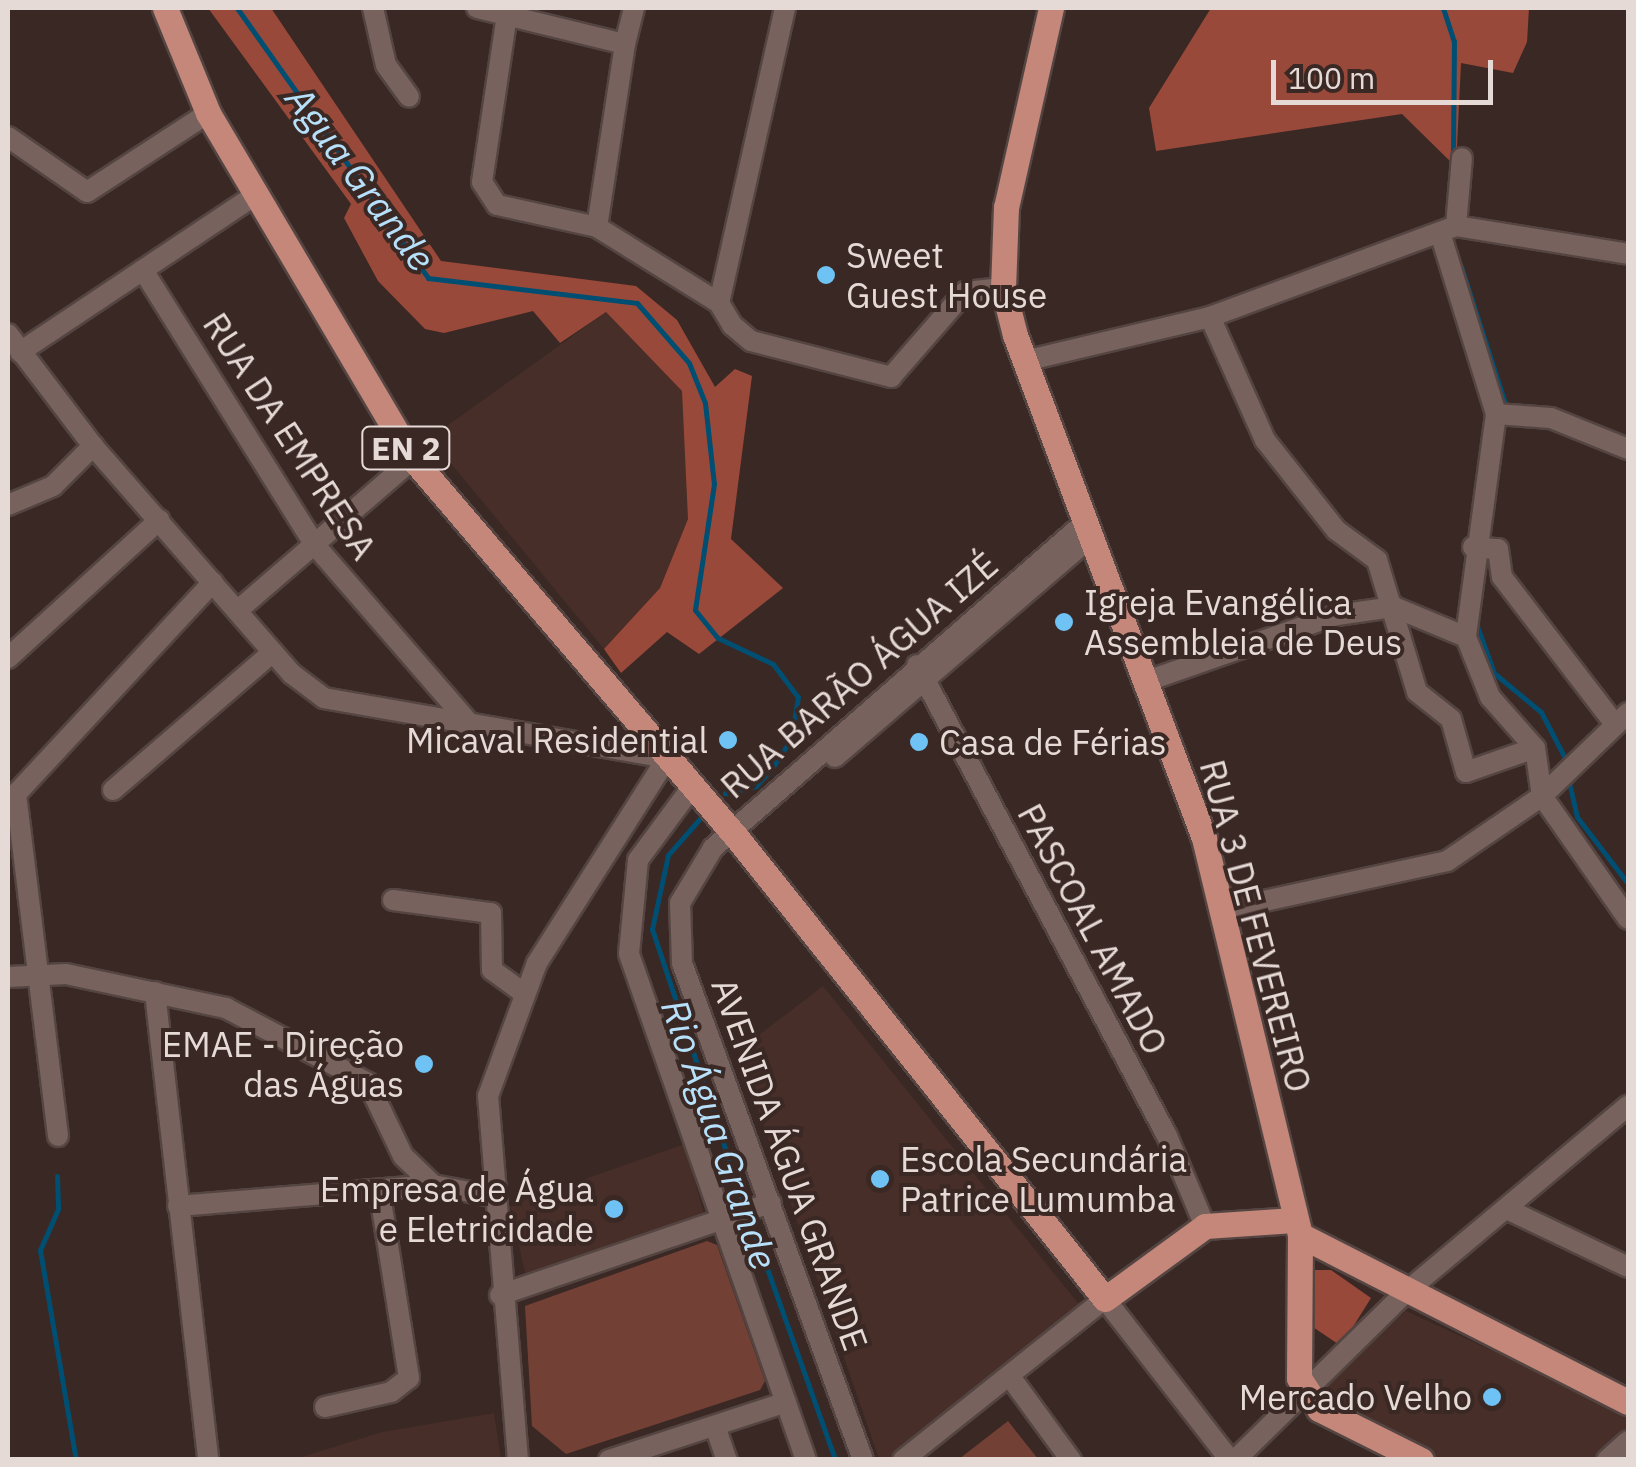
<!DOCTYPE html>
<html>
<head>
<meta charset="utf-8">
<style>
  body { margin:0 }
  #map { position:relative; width:1636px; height:1467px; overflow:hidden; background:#3a2824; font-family:"IBM Plex Sans",sans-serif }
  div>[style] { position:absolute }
  .built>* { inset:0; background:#472e28 }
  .green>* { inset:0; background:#734035 }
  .forest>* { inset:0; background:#99493a }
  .stream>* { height:5px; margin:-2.5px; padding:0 2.5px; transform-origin:2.5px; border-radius:2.5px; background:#004e71 }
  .roads { filter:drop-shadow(2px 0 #544542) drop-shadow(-2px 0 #544542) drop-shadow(0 2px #544542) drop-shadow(0 -2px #544542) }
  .minor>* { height:20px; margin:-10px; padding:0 10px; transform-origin:10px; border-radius:10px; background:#77625d }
  .major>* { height:25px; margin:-12.5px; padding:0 12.5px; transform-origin:12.5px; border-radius:12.5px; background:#c4877a }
  .dots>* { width:28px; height:28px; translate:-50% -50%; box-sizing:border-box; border:5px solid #3a2824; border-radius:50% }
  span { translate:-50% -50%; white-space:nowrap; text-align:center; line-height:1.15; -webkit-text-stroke:8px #3a2824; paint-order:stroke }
  .shield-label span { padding:2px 8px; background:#3a2824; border:2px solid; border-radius:8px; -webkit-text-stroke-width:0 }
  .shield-label { font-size:32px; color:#e6dad7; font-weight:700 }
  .poi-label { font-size:35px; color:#e6dad7 }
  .left { translate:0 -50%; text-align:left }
  .right { translate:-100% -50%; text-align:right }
  .street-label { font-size:35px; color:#e6dad7 }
  .water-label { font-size:38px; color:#b7e0fb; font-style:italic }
  .frame { position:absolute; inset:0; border:10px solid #e6dad7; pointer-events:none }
  .scale { position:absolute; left:1271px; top:60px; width:222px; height:45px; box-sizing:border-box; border:5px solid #e6dad7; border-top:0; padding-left:12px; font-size:30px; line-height:35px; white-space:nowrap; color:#e6dad7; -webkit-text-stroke:8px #3a2824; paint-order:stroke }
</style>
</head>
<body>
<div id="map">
  <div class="built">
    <i style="clip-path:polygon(606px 312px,682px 391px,692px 455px,688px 519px,660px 588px,604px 649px,430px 438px)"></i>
    <i style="clip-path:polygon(823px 986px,1082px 1308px,891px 1459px,879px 1459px,738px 1051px)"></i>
    <i style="clip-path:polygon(685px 1144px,704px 1214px,526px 1277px,510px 1205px)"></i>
    <i style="clip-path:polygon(1406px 1311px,1628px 1413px,1628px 1434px,1599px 1459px,1435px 1459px,1317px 1394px)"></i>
    <i style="clip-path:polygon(494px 1413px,501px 1459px,295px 1459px,382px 1432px)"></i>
  </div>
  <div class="green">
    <i style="clip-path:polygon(707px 1241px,717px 1245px,765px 1381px,760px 1390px,566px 1454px,532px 1426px,525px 1306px)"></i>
    <i style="clip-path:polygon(1008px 1421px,1038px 1459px,959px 1459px)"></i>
  </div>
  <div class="forest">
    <i style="clip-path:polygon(208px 8px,271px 8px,441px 261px,636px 286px,677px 320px,715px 387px,735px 369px,752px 376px,731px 539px,783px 588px,699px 654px,667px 632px,621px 673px,604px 649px,660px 588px,688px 519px,682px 391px,606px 312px,560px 343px,533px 311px,444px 333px,425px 329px,378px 281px,344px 218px,351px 204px)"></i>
    <i style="clip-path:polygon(1211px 8px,1529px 8px,1527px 42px,1513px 73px,1461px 63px,1456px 167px,1402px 114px,1156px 151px,1149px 108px)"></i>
    <i style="clip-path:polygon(1311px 1270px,1331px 1270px,1371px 1298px,1341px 1346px,1304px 1321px)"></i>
  </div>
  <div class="stream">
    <i style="left:237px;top:8px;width:331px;rotate:54.7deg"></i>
    <i style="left:428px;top:278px;width:210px;rotate:6.8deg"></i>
    <i style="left:637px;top:303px;width:79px;rotate:49.1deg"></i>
    <i style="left:689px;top:363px;width:43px;rotate:68.2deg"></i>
    <i style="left:705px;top:403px;width:81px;rotate:83.7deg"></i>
    <i style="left:714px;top:484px;width:127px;rotate:98.6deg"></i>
    <i style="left:695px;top:610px;width:36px;rotate:51deg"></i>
    <i style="left:718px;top:638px;width:61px;rotate:25.3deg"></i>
    <i style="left:773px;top:664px;width:41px;rotate:52.9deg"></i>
    <i style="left:798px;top:697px;width:43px;rotate:99.5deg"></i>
    <i style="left:791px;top:739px;width:33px;rotate:123deg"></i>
    <i style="left:773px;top:767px;width:25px;rotate:132deg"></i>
    <i style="left:756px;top:786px;width:32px;rotate:167deg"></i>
    <i style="left:1443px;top:8px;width:35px;rotate:72deg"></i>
    <i style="left:1454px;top:41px;width:117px;rotate:90.5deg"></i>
    <i style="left:1461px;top:266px;width:147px;rotate:72.2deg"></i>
    <i style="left:1477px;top:626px;width:50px;rotate:70.1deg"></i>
    <i style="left:1494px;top:673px;width:61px;rotate:39.7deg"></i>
    <i style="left:1541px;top:712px;width:54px;rotate:62.5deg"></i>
    <i style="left:1568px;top:778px;width:40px;rotate:77deg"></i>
    <i style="left:1577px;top:817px;width:81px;rotate:52.6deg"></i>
    <i style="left:703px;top:815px;width:53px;rotate:131.2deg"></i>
    <i style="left:668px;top:855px;width:76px;rotate:102.2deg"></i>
    <i style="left:652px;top:929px;width:291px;rotate:71.6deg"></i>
    <i style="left:57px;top:1176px;width:33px;rotate:88deg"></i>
    <i style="left:58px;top:1209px;width:45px;rotate:113.7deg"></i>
    <i style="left:40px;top:1250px;width:213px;rotate:80.3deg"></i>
    <i style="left:748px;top:1215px;width:260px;rotate:70.4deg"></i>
  </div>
  <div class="roads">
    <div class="minor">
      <i style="left:373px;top:8px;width:58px;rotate:77.2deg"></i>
      <i style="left:386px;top:65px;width:39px;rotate:54deg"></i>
      <i style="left:477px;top:8px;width:152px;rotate:13.7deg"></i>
      <i style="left:625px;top:44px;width:185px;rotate:98.7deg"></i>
      <i style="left:597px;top:227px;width:144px;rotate:31.9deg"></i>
      <i style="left:508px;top:8px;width:176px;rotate:98.5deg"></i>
      <i style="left:482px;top:182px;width:27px;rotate:57deg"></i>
      <i style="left:497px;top:205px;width:102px;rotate:12.4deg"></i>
      <i style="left:785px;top:8px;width:302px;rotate:102.6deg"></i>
      <i style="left:719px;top:303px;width:26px;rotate:59deg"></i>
      <i style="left:732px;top:325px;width:25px;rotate:40deg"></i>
      <i style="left:751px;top:341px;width:145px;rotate:14.4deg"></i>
      <i style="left:891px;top:377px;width:113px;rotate:-49deg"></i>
      <i style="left:965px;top:292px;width:38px;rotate:-6deg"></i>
      <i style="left:625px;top:44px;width:37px;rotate:-76deg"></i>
      <i style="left:8px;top:137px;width:96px;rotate:34.8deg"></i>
      <i style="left:87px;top:192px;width:145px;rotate:-33.1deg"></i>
      <i style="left:1456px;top:226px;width:68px;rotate:-85deg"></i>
      <i style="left:1441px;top:236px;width:186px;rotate:72.8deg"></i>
      <i style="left:1496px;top:414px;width:225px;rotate:97.7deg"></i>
      <i style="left:1466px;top:637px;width:65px;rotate:68.2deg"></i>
      <i style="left:1490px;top:697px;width:68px;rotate:48.6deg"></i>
      <i style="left:1535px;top:748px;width:49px;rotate:81.7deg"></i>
      <i style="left:1542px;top:796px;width:150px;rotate:55deg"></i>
      <i style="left:143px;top:270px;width:323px;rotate:58deg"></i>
      <i style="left:314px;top:544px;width:237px;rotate:49.1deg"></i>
      <i style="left:1210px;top:317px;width:135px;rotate:65.9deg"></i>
      <i style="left:1265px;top:440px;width:115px;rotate:51.7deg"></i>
      <i style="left:1336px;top:530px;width:51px;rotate:36.2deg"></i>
      <i style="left:1377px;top:560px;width:138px;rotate:73.1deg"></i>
      <i style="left:1417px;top:692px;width:43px;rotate:38.5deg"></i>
      <i style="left:1451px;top:719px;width:55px;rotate:74.2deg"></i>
      <i style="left:1466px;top:772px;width:73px;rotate:-19.2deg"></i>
      <i style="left:8px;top:334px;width:141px;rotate:52.8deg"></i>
      <i style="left:93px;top:446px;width:303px;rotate:48.9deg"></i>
      <i style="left:292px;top:674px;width:40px;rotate:37deg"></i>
      <i style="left:324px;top:698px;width:348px;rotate:9.9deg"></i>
      <i style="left:20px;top:352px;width:283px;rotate:-33.7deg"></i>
      <i style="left:1025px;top:361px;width:190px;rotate:-13.4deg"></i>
      <i style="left:1210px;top:317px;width:262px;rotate:-20.3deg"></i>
      <i style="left:1456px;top:226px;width:174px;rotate:9.2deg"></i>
      <i style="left:1496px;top:414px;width:55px;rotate:4.2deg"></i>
      <i style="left:1551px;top:418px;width:83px;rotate:21.9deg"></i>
      <i style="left:8px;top:505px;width:49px;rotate:-22.9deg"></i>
      <i style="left:53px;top:486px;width:57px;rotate:-45deg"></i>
      <i style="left:1473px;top:547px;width:25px;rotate:5deg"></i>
      <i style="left:1498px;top:549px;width:28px;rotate:82deg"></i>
      <i style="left:1502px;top:577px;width:184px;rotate:52.5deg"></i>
      <i style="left:237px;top:611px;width:233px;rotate:-40.8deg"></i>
      <i style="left:8px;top:658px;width:205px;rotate:-42.4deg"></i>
      <i style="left:917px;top:665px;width:533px;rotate:62.04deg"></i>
      <i style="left:1167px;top:1136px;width:98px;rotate:67.1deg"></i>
      <i style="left:1147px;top:681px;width:201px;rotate:-19.2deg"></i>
      <i style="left:1337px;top:615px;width:58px;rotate:-8deg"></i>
      <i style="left:1394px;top:607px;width:78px;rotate:22.6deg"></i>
      <i style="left:835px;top:757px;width:336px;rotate:-40.7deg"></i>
      <i style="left:692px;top:787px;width:91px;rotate:126.5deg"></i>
      <i style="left:638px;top:860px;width:94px;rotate:95.5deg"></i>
      <i style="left:629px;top:954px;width:536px;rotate:70.72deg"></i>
      <i style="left:113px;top:790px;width:211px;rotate:-40.8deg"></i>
      <i style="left:393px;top:900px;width:99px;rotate:7.6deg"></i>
      <i style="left:491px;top:913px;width:57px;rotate:89deg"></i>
      <i style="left:492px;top:970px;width:41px;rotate:36deg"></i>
      <i style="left:1223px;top:910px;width:229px;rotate:-12.3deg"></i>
      <i style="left:1447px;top:861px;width:115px;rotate:-34.4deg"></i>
      <i style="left:1542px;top:796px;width:120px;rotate:-44deg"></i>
      <i style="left:8px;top:977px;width:58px;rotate:-3deg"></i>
      <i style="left:66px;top:974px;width:164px;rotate:12deg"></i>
      <i style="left:226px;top:1008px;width:161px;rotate:27.8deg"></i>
      <i style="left:368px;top:1083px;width:81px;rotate:64.4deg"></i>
      <i style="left:403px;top:1156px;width:42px;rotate:44deg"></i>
      <i style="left:155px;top:992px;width:471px;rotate:83.5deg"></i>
      <i style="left:58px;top:1136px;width:345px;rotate:-97deg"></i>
      <i style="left:16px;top:794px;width:289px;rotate:-47.1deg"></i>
      <i style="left:178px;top:1206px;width:256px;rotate:-4.7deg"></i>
      <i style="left:433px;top:1185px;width:59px;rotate:10.7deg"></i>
      <i style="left:1509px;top:1210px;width:132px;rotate:25.6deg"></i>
      <i style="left:500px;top:1295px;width:286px;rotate:-18.8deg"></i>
      <i style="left:1011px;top:1378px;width:102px;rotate:53.8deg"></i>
      <i style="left:325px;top:1407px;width:68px;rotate:-12.8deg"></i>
      <i style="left:391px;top:1392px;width:23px;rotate:-38deg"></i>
      <i style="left:409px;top:1378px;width:186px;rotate:-99deg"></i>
      <i style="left:715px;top:1426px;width:36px;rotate:71deg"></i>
      <i style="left:518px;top:1460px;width:365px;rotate:-94.7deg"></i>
      <i style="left:488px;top:1096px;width:142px;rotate:-69.8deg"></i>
      <i style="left:537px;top:963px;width:243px;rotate:-57.6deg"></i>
      <i style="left:609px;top:1460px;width:186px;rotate:-18.1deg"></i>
      <i style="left:863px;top:1460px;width:529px;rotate:-110.01deg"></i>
      <i style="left:682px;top:963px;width:60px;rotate:-91.9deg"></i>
      <i style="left:680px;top:903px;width:64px;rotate:-59deg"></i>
      <i style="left:713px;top:848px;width:496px;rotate:-41.2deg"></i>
      <i style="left:903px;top:1460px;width:258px;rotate:-38.6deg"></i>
      <i style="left:1105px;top:1299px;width:204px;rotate:52.2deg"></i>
      <i style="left:1235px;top:1460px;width:240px;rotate:-44.5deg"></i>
      <i style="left:1406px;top:1292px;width:290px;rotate:-40deg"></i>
      <i style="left:1607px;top:1460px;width:28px;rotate:-42deg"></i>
    </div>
    <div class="major">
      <i style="left:165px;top:8px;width:113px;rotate:67.7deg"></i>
      <i style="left:208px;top:113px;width:402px;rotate:59.4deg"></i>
      <i style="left:413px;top:459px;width:500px;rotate:49.46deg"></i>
      <i style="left:738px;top:839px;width:588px;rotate:51.42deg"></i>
      <i style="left:1105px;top:1299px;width:124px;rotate:-36.1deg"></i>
      <i style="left:1205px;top:1226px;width:89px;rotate:-3.9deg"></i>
      <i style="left:1051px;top:8px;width:204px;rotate:102.7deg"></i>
      <i style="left:1006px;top:207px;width:81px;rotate:92.1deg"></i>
      <i style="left:1003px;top:288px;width:49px;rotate:75.7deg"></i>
      <i style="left:1015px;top:335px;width:537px;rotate:69.41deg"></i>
      <i style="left:1204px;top:838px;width:408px;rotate:76.4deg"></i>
      <i style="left:1300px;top:1235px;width:143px;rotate:90.4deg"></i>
      <i style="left:1299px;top:1378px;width:37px;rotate:57deg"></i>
      <i style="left:1319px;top:1409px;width:114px;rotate:26.6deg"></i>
      <i style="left:1300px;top:1235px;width:368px;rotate:27deg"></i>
    </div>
  </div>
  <div class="dots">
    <i style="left:826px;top:275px;background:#6fc2f4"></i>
    <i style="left:1064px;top:622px;background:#6fc2f4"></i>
    <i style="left:728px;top:740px;background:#6fc2f4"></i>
    <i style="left:919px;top:742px;background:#6fc2f4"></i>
    <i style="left:424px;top:1064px;background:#6fc2f4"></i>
    <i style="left:880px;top:1179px;background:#6fc2f4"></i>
    <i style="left:614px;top:1209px;background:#6fc2f4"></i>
    <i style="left:1492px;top:1397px;background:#6fc2f4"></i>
  </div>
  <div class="shield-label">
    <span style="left:406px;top:448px">EN 2</span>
  </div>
  <div class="poi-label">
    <span class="left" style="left:846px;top:275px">Sweet<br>Guest House</span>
    <span class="left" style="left:1084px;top:622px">Igreja Evangélica<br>Assembleia de Deus</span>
    <span class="right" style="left:708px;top:740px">Micaval Residential</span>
    <span class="left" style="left:939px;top:742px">Casa de Férias</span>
    <span class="right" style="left:404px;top:1064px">EMAE - Direção<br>das Águas</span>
    <span class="left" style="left:900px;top:1179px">Escola Secundária<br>Patrice Lumumba</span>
    <span class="right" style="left:594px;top:1209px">Empresa de Água<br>e Eletricidade</span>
    <span class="right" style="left:1472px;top:1397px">Mercado Velho</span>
  </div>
  <div class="street-label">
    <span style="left:290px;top:436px;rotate:57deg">RUA DA EMPRESA</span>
    <span style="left:859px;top:675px;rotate:-41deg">RUA BARÃO ÁGUA IZÉ</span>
    <span style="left:1256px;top:926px;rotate:75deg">RUA 3 DE FEVEREIRO</span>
    <span style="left:1093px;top:929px;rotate:62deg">PASCOAL AMADO</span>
    <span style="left:790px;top:1164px;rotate:70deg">AVENIDA ÁGUA GRANDE</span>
  </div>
  <div class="water-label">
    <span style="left:361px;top:178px;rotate:53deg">Agua Grande</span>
    <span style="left:720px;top:1134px;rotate:71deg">Rio Água Grande</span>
  </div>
  <div class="frame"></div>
  <div class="scale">100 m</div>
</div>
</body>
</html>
